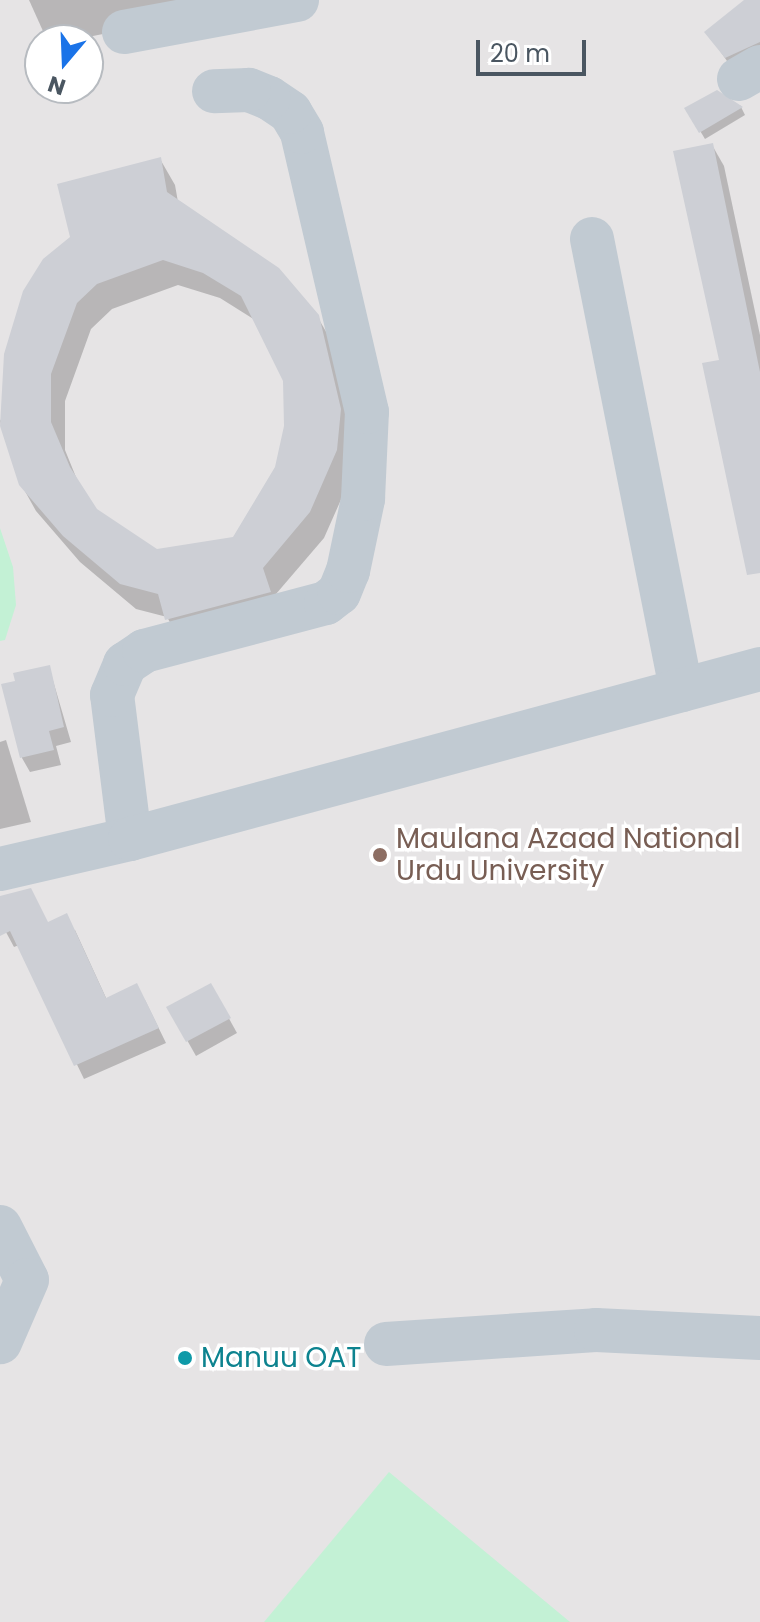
<!DOCTYPE html>
<html>
<head>
<meta charset="utf-8">
<style>
  body { margin:0 }
  #map { position:relative; width:760px; height:1622px; overflow:hidden; background:#f5f3f3; font-family:Poppins,sans-serif }
  div>[style] { position:absolute }
  .education>* { inset:0; background:#e6e4e5 }
  .green>* { inset:0; background:#c3f1d5 }
  .shadow>* { inset:0; background:#0003 }
  .building>* { inset:0; background:#cdcfd5 }
  .minor>* { height:44px; margin:-22px; padding:0 22px; transform-origin:22px; border-radius:22px; background:#c1cad2 }
  .dots>* { width:22px; height:22px; translate:-50% -50%; box-sizing:border-box; border:4px solid #fff; border-radius:50% }
  span { translate:-50% -50%; white-space:nowrap; text-align:center; line-height:1.15; -webkit-text-stroke:7px #fff; paint-order:stroke }
  .education-label { font-size:28px; color:#785e54 }
  .left { translate:0 -50%; text-align:left }
  .culture-label { font-size:28px; color:#0d838f }
  .north { position:absolute; left:24px; top:24px; width:80px; height:80px; box-sizing:border-box; background:#fff; border:2px solid #b7bbc0; border-radius:50%; rotate:199deg; font-size:22px; font-weight:700; line-height:32px; text-align:center; color:#4a5661 }
  .north::after { content:''; display:block; margin:auto; width:28px; height:36px; background:#1a73e8; clip-path:polygon(50% 0,100% 100%,50% 72%,0 100%) }
  .scale { position:absolute; left:476px; top:40px; width:110px; height:36px; box-sizing:border-box; border:4px solid #4a5661; border-top:0; padding-left:10px; font-size:24px; line-height:28px; white-space:nowrap; color:#4a5661; -webkit-text-stroke:6px #fff; paint-order:stroke }
</style>
</head>
<body>
<div id="map">
  <div class="education">
    <i style="clip-path:polygon(evenodd,0 0,760px 0,760px 1622px,0 1622px,0 0,40px 40px,88px 40px,88px 88px,40px 88px,40px 40px)"></i>
  </div>
  <div class="green">
    <i style="clip-path:polygon(0 528px,13px 567px,16px 605px,5px 640px,0 641px)"></i>
    <i style="clip-path:polygon(389px 1472px,570px 1622px,264px 1622px)"></i>
  </div>
  <div class="shadow">
    <i style="clip-path:polygon(29px 0,221px 0,223px 10px,73px 40px,47px 40px)"></i>
    <i style="clip-path:polygon(747px 0,760px 0,760px 65px,738px 77px,707px 32px)"></i>
    <i style="clip-path:polygon(740px 105px,745px 115px,705px 139px,687px 109px)"></i>
    <i style="clip-path:polygon(712px 145px,724px 166px,760px 335px,760px 556px,721px 361px)"></i>
    <i style="clip-path:polygon(evenodd,160px 159px,175px 185px,178px 202px,317px 316px,332px 342px,354px 436px,351px 477px,324px 538px,276px 594px,182px 644px,167px 617px,136px 609px,80px 562px,36px 511px,21px 484px,0 421px,160px 159px,178px 285px,220px 298px,255px 320px,285px 381px,286px 427px,277px 468px,234px 539px,157px 551px,95px 510px,80px 487px,65px 450px,65px 401px,91px 329px,112px 309px,178px 285px)"></i>
    <i style="clip-path:polygon(49px 667px,71px 742px,56px 746px,61px 765px,30px 772px,22px 758px,17px 683px)"></i>
    <i style="clip-path:polygon(6px 740px,31px 822px,0 829px,0 742px)"></i>
    <i style="clip-path:polygon(0 900px,48px 924px,75px 930px,107px 1000px,145px 1000px,166px 1043px,84px 1079px,19px 945px,14px 947px,0 921px)"></i>
    <i style="clip-path:polygon(211px 986px,237px 1033px,196px 1056px,169px 1008px)"></i>
  </div>
  <div class="building">
    <i style="clip-path:polygon(744px 0,760px 0,760px 42px,725px 58px,704px 32px)"></i>
    <i style="clip-path:polygon(717px 90px,743px 107px,699px 133px,684px 108px)"></i>
    <i style="clip-path:polygon(713px 143px,760px 372px,760px 573px,747px 575px,702px 363px,719px 360px,673px 151px)"></i>
    <i style="clip-path:polygon(evenodd,161px 157px,167px 192px,279px 268px,319px 315px,341px 409px,337px 450px,310px 512px,263px 568px,271px 592px,165px 620px,158px 594px,120px 584px,63px 536px,19px 485px,0 426px,4px 354px,23px 291px,43px 259px,70px 237px,57px 184px,161px 157px,163px 260px,203px 273px,241px 296px,283px 381px,284px 426px,275px 467px,233px 537px,157px 549px,97px 509px,70px 467px,51px 422px,51px 374px,77px 303px,97px 284px,163px 260px)"></i>
    <i style="clip-path:polygon(50px 665px,64px 727px,49px 731px,54px 750px,20px 758px,1px 684px,15px 681px,13px 673px)"></i>
    <i style="clip-path:polygon(31px 888px,48px 922px,67px 913px,106px 998px,137px 983px,159px 1028px,74px 1066px,10px 931px,0 936px,0 896px)"></i>
    <i style="clip-path:polygon(211px 983px,231px 1018px,186px 1042px,166px 1007px)"></i>
  </div>
  <div class="minor">
    <i style="left:124px;top:32px;width:176px;rotate:-10.5deg"></i>
    <i style="left:739px;top:79px;width:24px;rotate:-30deg"></i>
    <i style="left:592px;top:239px;width:460px;rotate:78.8deg"></i>
    <i style="left:130px;top:839px;width:145px;rotate:-97.1deg"></i>
    <i style="left:112px;top:695px;width:34px;rotate:-67deg"></i>
    <i style="left:125px;top:664px;width:23px;rotate:-34deg"></i>
    <i style="left:144px;top:651px;width:188px;rotate:-14.8deg"></i>
    <i style="left:326px;top:603px;width:16px;rotate:-38deg"></i>
    <i style="left:339px;top:593px;width:24px;rotate:-68deg"></i>
    <i style="left:348px;top:571px;width:74px;rotate:-78.2deg"></i>
    <i style="left:363px;top:499px;width:87px;rotate:-87.4deg"></i>
    <i style="left:367px;top:412px;width:287px;rotate:-103.1deg"></i>
    <i style="left:302px;top:132px;width:23px;rotate:-121deg"></i>
    <i style="left:290px;top:112px;width:25px;rotate:-146deg"></i>
    <i style="left:269px;top:98px;width:22px;rotate:-158deg"></i>
    <i style="left:249px;top:90px;width:35px;rotate:178deg"></i>
    <i style="left:0;top:869px;width:133px;rotate:-13deg"></i>
    <i style="left:130px;top:839px;width:653px;rotate:-15.1deg"></i>
    <i style="left:0;top:1227px;width:59px;rotate:63deg"></i>
    <i style="left:27px;top:1280px;width:68px;rotate:113.5deg"></i>
    <i style="left:386px;top:1344px;width:210px;rotate:-3.8deg"></i>
    <i style="left:596px;top:1330px;width:164px;rotate:2.8deg"></i>
  </div>
  <div class="dots">
    <i style="left:380px;top:855px;background:#8d6e63"></i>
    <i style="left:185px;top:1358px;background:#0f9aa8"></i>
  </div>
  <div class="education-label">
    <span class="left" style="left:396px;top:855px">Maulana Azaad National<br>Urdu University</span>
  </div>
  <div class="culture-label">
    <span class="left" style="left:201px;top:1358px">Manuu OAT</span>
  </div>
  <div class="north">N</div>
  <div class="scale">20 m</div>
</div>
</body>
</html>
